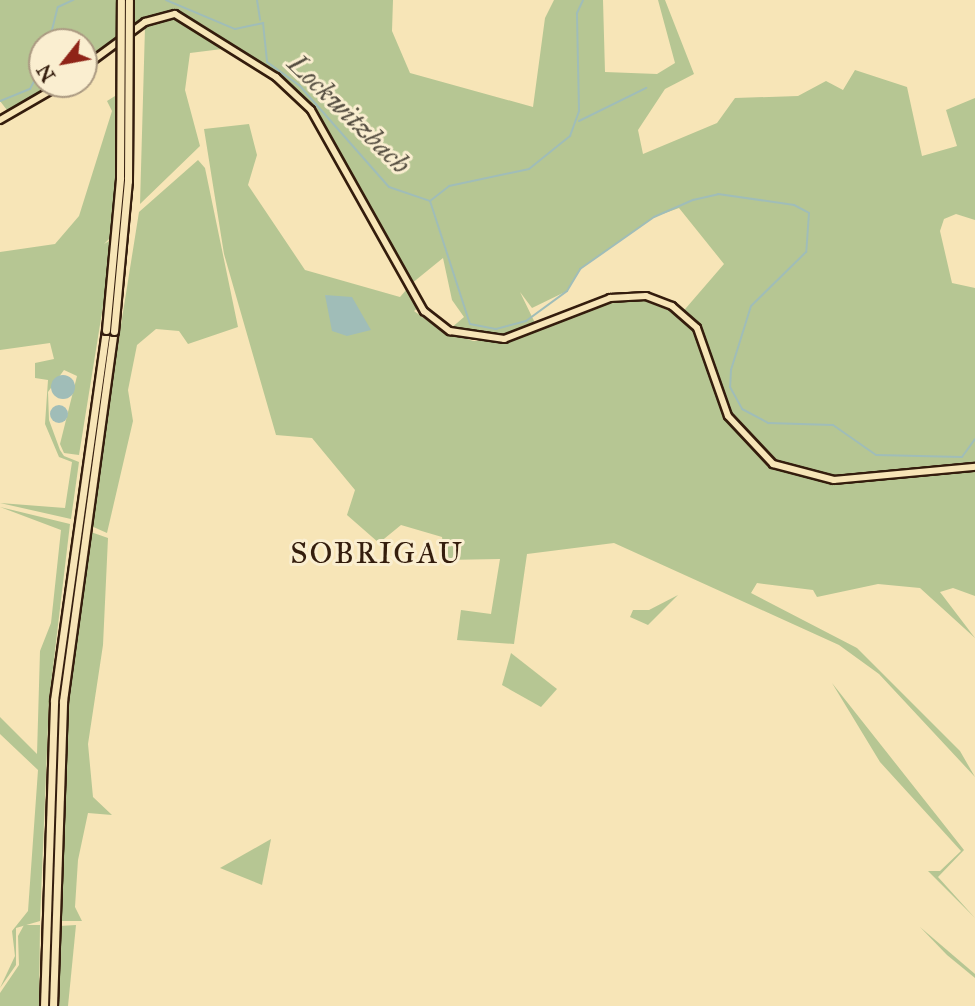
<!DOCTYPE html>
<html>
<head>
<meta charset="utf-8">
<style>
  body { margin:0 }
  #map { position:relative; width:975px; height:1006px; overflow:hidden; background:#f7e5b7; font-family:"IM FELL Great Primer",serif }
  div>[style] { position:absolute }
  .green>* { inset:0; background:#b6c693 }
  .water>* { inset:0; background:#a0bdb8 }
  .round { border-radius:50% }
  .stream>* { height:2px; margin:-1px; padding:0 1px; transform-origin:1px; border-radius:1px; background:#a0bdb8 }
  .roads { filter:drop-shadow(2px 0 #341d0d) drop-shadow(-2px 0 #341d0d) drop-shadow(0 2px #341d0d) drop-shadow(0 -2px #341d0d) }
  .major>* { height:6px; margin:-3px; padding:0 3px; transform-origin:3px; border-radius:3px; background:#f7e5b7 }
  .highway>* { height:7px; margin:-3.5px; padding:0 3.5px; transform-origin:3.5px; border-radius:3.5px; background:#f7e5b7 }
  .bridges { filter:drop-shadow(2px 0 #341d0d) drop-shadow(-2px 0 #341d0d) drop-shadow(0 2px #341d0d) drop-shadow(0 -2px #341d0d) }
  .highway-bridge>* { height:7px; margin:-3.5px; padding:0 3.5px; transform-origin:3.5px; border-radius:3.5px; background:#f7e5b7 }
  span { translate:-50% -50%; white-space:nowrap; text-align:center; line-height:1.15; -webkit-text-stroke:6px #faeed0; paint-order:stroke }
  .water-label { font-size:28px; color:#544d40; font-style:italic }
  .quarter-label { font-size:30px; color:#341d0d; letter-spacing:2px }
  .north { position:absolute; left:28px; top:28px; width:70px; height:70px; box-sizing:border-box; background:#faeed0; border:2px solid #ab9a82; border-radius:50%; rotate:239deg; font-size:19px; font-weight:700; line-height:28px; text-align:center; color:#341d0d }
  .north::after { content:''; display:block; margin:auto; width:24px; height:32px; background:#8f2418; clip-path:polygon(50% 0,100% 100%,50% 72%,0 100%) }
</style>
</head>
<body>
<div id="map">
  <div class="green">
    <i style="clip-path:polygon(evenodd,0 0,393px 0,392px 31px,410px 73px,533px 107px,545px 18px,554px 0,603px 0,605px 72px,657px 74px,675px 63px,658px 0,665px 0,694px 74px,665px 89px,638px 130px,643px 154px,717px 123px,735px 98px,798px 96px,826px 81px,843px 90px,855px 70px,907px 87px,922px 156px,957px 146px,946px 110px,975px 98px,975px 220px,956px 214px,944px 219px,940px 231px,952px 283px,975px 288px,975px 596px,953px 588px,940px 592px,975px 638px,920px 588px,878px 584px,817px 597px,813px 590px,757px 583px,751px 593px,857px 648px,960px 751px,975px 777px,879px 674px,839px 645px,614px 543px,527px 554px,514px 644px,457px 640px,461px 610px,491px 614px,500px 559px,445px 560px,442px 537px,401px 525px,379px 543px,347px 515px,355px 490px,312px 438px,276px 435px,224px 254px,204px 129px,249px 124px,257px 155px,248px 185px,305px 270px,400px 297px,407px 289px,418px 308px,414px 311px,439px 329px,473px 341px,505px 341px,601px 305px,640px 299px,680px 315px,724px 264px,679px 208px,654px 217px,580px 269px,567px 291px,532px 308px,520px 292px,536px 325px,503px 336px,450px 329px,464px 317px,452px 300px,443px 258px,411px 284px,313px 109px,278px 74px,200px 23px,166px 12px,84px 64px,84px 42px,42px 42px,42px 84px,58px 84px,10px 114px,0 101px,0 0,325px 295px,356px 306px,370px 330px,325px 295px)"></i>
    <i style="clip-path:polygon(172px 17px,230px 48px,190px 53px,185px 90px,200px 146px,140px 204px,145px 27px)"></i>
    <i style="clip-path:polygon(125px 41px,126px 81px,118px 215px,116px 232px,104px 244px,114px 238px,79px 455px,64px 453px,60px 444px,77px 376px,64px 370px,48px 392px,49px 420px,60px 450px,64px 456px,79px 462px,71px 519px,0 503px,65px 508px,72px 462px,59px 457px,45px 424px,48px 380px,35px 378px,35px 363px,54px 359px,50px 343px,0 350px,0 252px,55px 244px,79px 216px,112px 111px,107px 101px,123px 91px,119px 44px)"></i>
    <i style="clip-path:polygon(198px 160px,205px 168px,238px 327px,188px 344px,179px 331px,156px 329px,137px 345px,128px 390px,133px 421px,107px 533px,89px 525px,139px 212px)"></i>
    <i style="clip-path:polygon(0 507px,70px 524px,49px 701px,40px 921px,16px 928px,16px 965px,0 988px,15px 956px,12px 931px,28px 911px,38px 770px,0 734px,0 717px,37px 754px,40px 651px,51px 623px,61px 530px)"></i>
    <i style="clip-path:polygon(88px 531px,108px 538px,103px 645px,88px 744px,93px 797px,112px 815px,88px 813px,78px 860px,75px 907px,82px 921px,59px 921px,69px 698px)"></i>
    <i style="clip-path:polygon(678px 595px,648px 625px,630px 617px,633px 610px,649px 610px)"></i>
    <i style="clip-path:polygon(511px 653px,557px 689px,541px 707px,502px 685px)"></i>
    <i style="clip-path:polygon(832px 683px,964px 850px,938px 877px,975px 918px,928px 871px,940px 871px,961px 851px,880px 762px)"></i>
    <i style="clip-path:polygon(271px 839px,262px 885px,220px 868px)"></i>
    <i style="clip-path:polygon(24px 925px,40px 925px,39px 1006px,0 1006px,0 993px,19px 965px,18px 936px)"></i>
    <i style="clip-path:polygon(76px 925px,68px 1006px,58px 1006px,59px 926px)"></i>
    <i style="clip-path:polygon(920px 927px,975px 974px,975px 978px,947px 955px)"></i>
  </div>
  <div class="water">
    <i style="clip-path:polygon(325px 295px,352px 297px,371px 330px,347px 336px,332px 331px)"></i>
    <i class="round" style="left:51px;top:375px;width:24px;height:24px"></i>
    <i class="round" style="left:50px;top:405px;width:18px;height:18px"></i>
  </div>
  <div class="stream">
    <i style="left:166px;top:0;width:75px;rotate:22.8deg"></i>
    <i style="left:235px;top:29px;width:29px;rotate:-12deg"></i>
    <i style="left:263px;top:23px;width:39px;rotate:84deg"></i>
    <i style="left:267px;top:62px;width:39px;rotate:36deg"></i>
    <i style="left:299px;top:85px;width:136px;rotate:48.6deg"></i>
    <i style="left:389px;top:187px;width:43px;rotate:18.9deg"></i>
    <i style="left:430px;top:201px;width:129px;rotate:72deg"></i>
    <i style="left:470px;top:324px;width:26px;rotate:11deg"></i>
    <i style="left:496px;top:329px;width:31px;rotate:-15deg"></i>
    <i style="left:526px;top:321px;width:51px;rotate:-36.2deg"></i>
    <i style="left:567px;top:291px;width:26px;rotate:-59deg"></i>
    <i style="left:580px;top:269px;width:90px;rotate:-35.1deg"></i>
    <i style="left:654px;top:217px;width:43px;rotate:-23.6deg"></i>
    <i style="left:693px;top:200px;width:26px;rotate:-13deg"></i>
    <i style="left:718px;top:194px;width:77px;rotate:8.2deg"></i>
    <i style="left:794px;top:205px;width:17px;rotate:28deg"></i>
    <i style="left:809px;top:213px;width:39px;rotate:94deg"></i>
    <i style="left:806px;top:252px;width:77px;rotate:135.5deg"></i>
    <i style="left:751px;top:306px;width:67px;rotate:107.4deg"></i>
    <i style="left:731px;top:370px;width:17px;rotate:93deg"></i>
    <i style="left:730px;top:387px;width:25px;rotate:61deg"></i>
    <i style="left:742px;top:409px;width:30px;rotate:28deg"></i>
    <i style="left:768px;top:423px;width:65px;rotate:1.8deg"></i>
    <i style="left:833px;top:425px;width:52px;rotate:34.9deg"></i>
    <i style="left:876px;top:455px;width:86px;rotate:1.3deg"></i>
    <i style="left:962px;top:457px;width:22px;rotate:-54deg"></i>
    <i style="left:257px;top:0;width:20px;rotate:81deg"></i>
    <i style="left:49px;top:42px;width:36px;rotate:-76deg"></i>
    <i style="left:58px;top:7px;width:17px;rotate:-25deg"></i>
    <i style="left:0;top:101px;width:32px;rotate:-22deg"></i>
    <i style="left:30px;top:89px;width:26px;rotate:-62deg"></i>
    <i style="left:579px;top:121px;width:75px;rotate:-26.2deg"></i>
    <i style="left:430px;top:201px;width:24px;rotate:-38deg"></i>
    <i style="left:449px;top:186px;width:82px;rotate:-12deg"></i>
    <i style="left:529px;top:169px;width:53px;rotate:-38.8deg"></i>
    <i style="left:570px;top:136px;width:27px;rotate:-70deg"></i>
    <i style="left:579px;top:111px;width:98px;rotate:-91.2deg"></i>
    <i style="left:577px;top:13px;width:14px;rotate:-65deg"></i>
  </div>
  <div class="roads">
    <div class="major">
      <i style="left:84px;top:67px;width:76px;rotate:-36.4deg"></i>
      <i style="left:145px;top:22px;width:31px;rotate:-15deg"></i>
      <i style="left:175px;top:14px;width:119px;rotate:32deg"></i>
      <i style="left:276px;top:77px;width:48px;rotate:43.3deg"></i>
      <i style="left:311px;top:110px;width:231px;rotate:60.7deg"></i>
      <i style="left:424px;top:311px;width:33px;rotate:38deg"></i>
      <i style="left:450px;top:331px;width:55px;rotate:8.4deg"></i>
      <i style="left:504px;top:339px;width:114px;rotate:-21.1deg"></i>
      <i style="left:610px;top:298px;width:36px;rotate:-3deg"></i>
      <i style="left:646px;top:296px;width:28px;rotate:21deg"></i>
      <i style="left:672px;top:306px;width:33px;rotate:41deg"></i>
      <i style="left:697px;top:328px;width:93px;rotate:70.6deg"></i>
      <i style="left:728px;top:416px;width:66px;rotate:46.8deg"></i>
      <i style="left:773px;top:464px;width:63px;rotate:14.7deg"></i>
      <i style="left:834px;top:480px;width:142px;rotate:-5.3deg"></i>
      <i style="left:0;top:120px;width:72px;rotate:-30.1deg"></i>
    </div>
    <div class="highway">
      <i style="left:44px;top:1006px;width:306px;rotate:-88.1deg"></i>
      <i style="left:54px;top:700px;width:374px;rotate:-82deg"></i>
      <i style="left:53px;top:1006px;width:305px;rotate:-88.1deg"></i>
      <i style="left:63px;top:701px;width:373px;rotate:-82.2deg"></i>
    </div>
  </div>
  <div class="bridges">
    <div class="highway-bridge">
      <i style="left:106px;top:330px;width:153px;rotate:-84.7deg"></i>
      <i style="left:120px;top:178px;width:178px;rotate:-89.7deg"></i>
      <i style="left:114px;top:331px;width:151px;rotate:-84.7deg"></i>
      <i style="left:128px;top:181px;width:181px;rotate:-89.7deg"></i>
    </div>
  </div>
  <div class="water-label">
    <span style="left:349px;top:114px;rotate:44deg">Lockwitzbach</span>
  </div>
  <div class="quarter-label">
    <span style="left:377px;top:553px">SOBRIGAU</span>
  </div>
  <div class="north">N</div>
</div>
</body>
</html>
